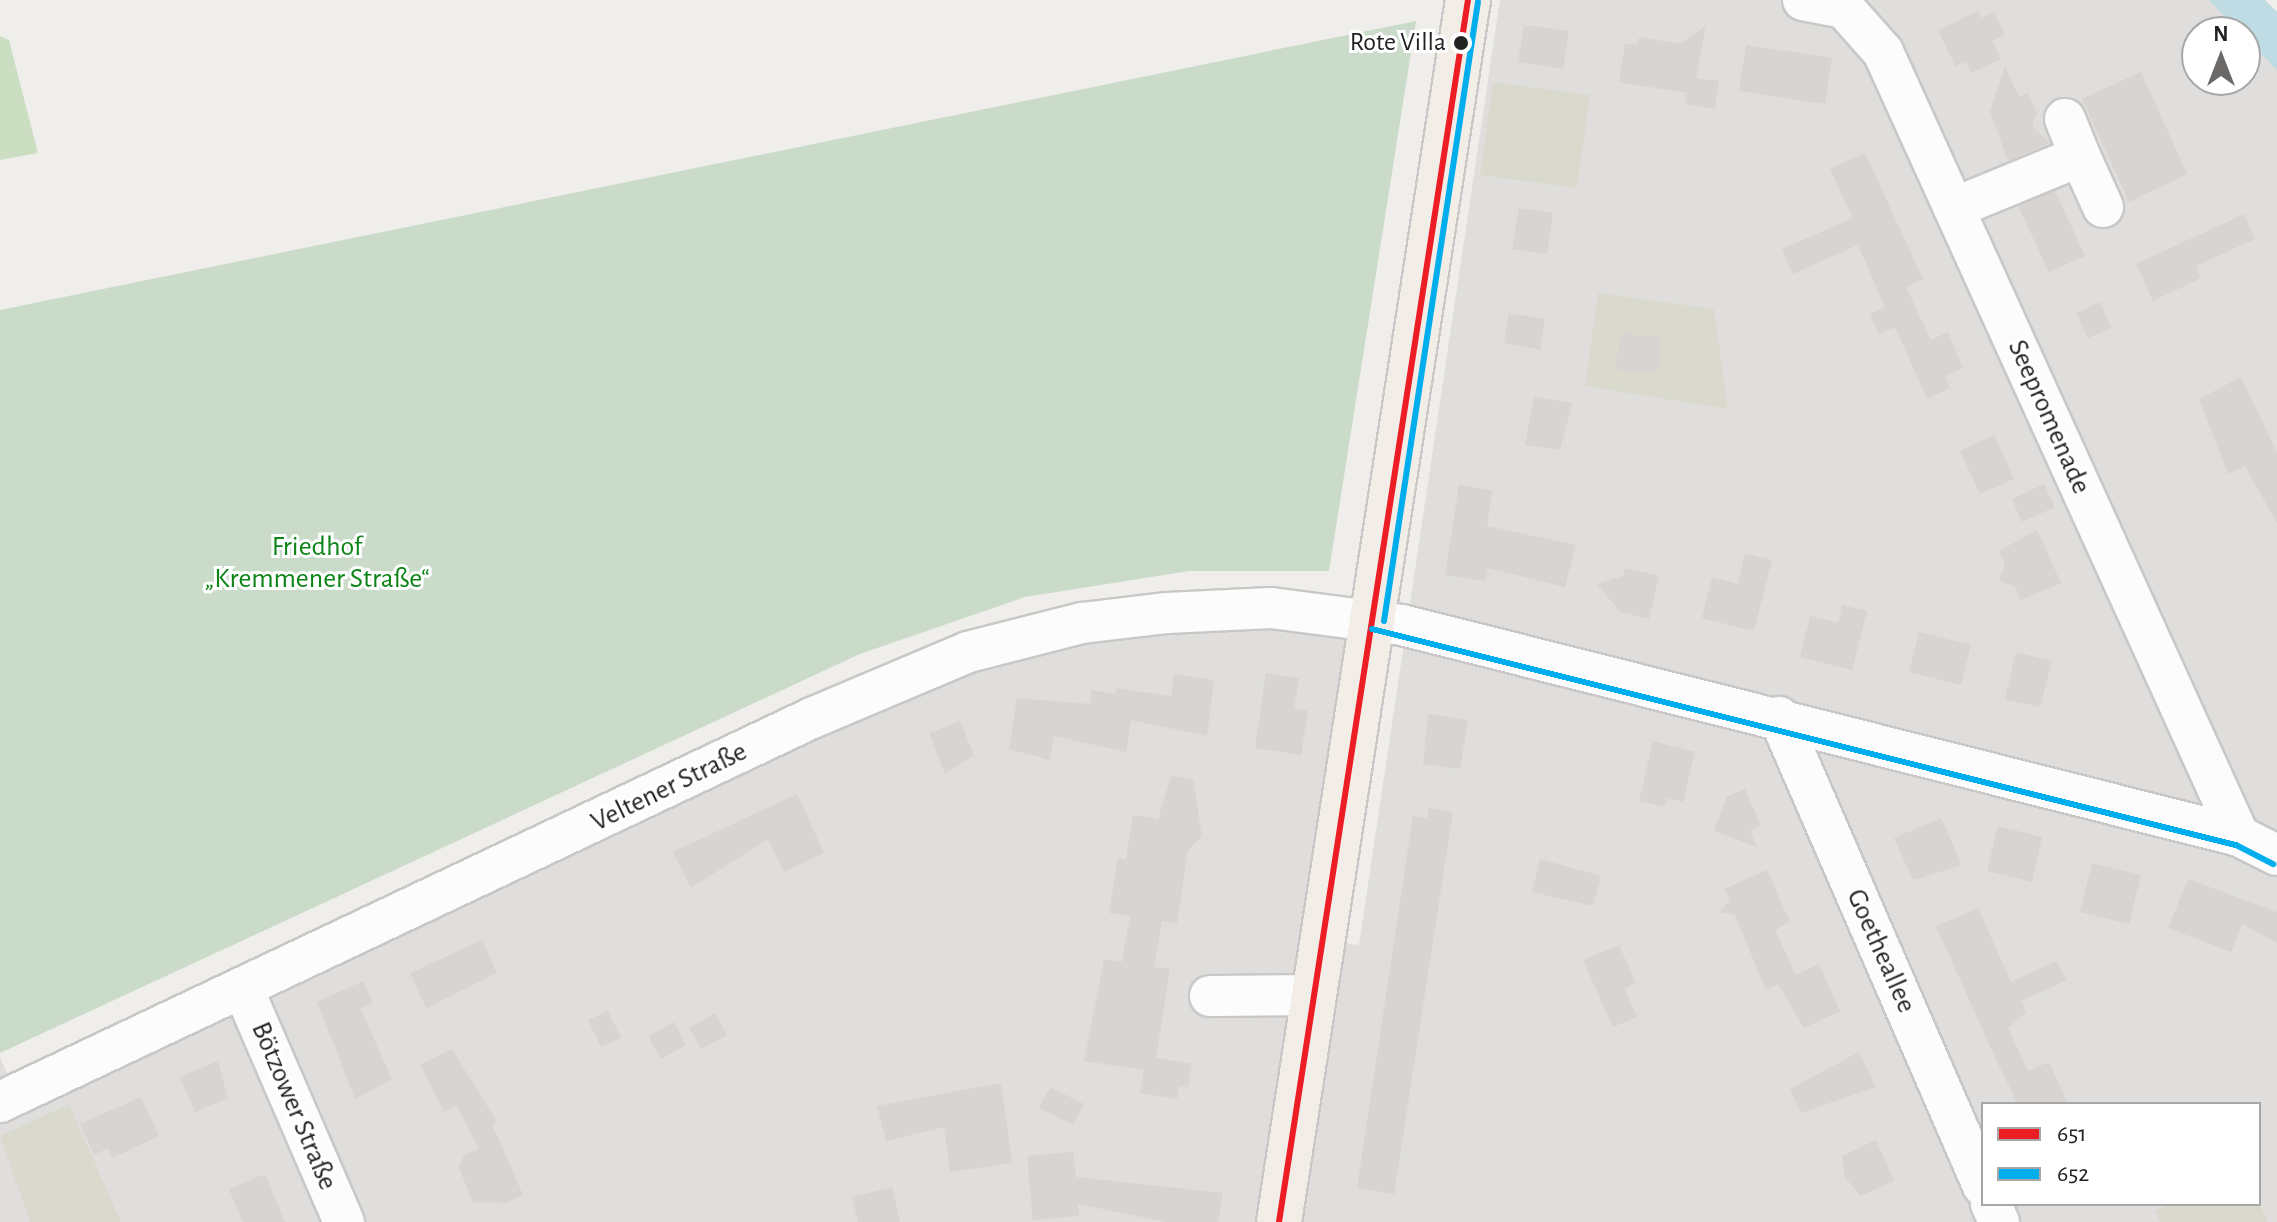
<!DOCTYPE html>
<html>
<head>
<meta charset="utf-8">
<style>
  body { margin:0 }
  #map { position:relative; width:2277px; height:1222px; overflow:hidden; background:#f0eeeb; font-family:"Alegreya Sans",sans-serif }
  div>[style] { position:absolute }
  .residential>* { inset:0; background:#dfdedc }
  .construction>* { inset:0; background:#d9d9cd }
  .forest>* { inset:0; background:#cbdec1 }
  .cemetery>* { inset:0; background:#cadbca }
  .water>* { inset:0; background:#bfdbe3 }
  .building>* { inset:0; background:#d7d4d2 }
  .roads { filter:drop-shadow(2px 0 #c9c8c7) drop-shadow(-2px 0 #c9c8c7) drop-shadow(0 2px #c9c8c7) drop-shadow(0 -2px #c9c8c7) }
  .minor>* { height:40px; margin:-20px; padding:0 20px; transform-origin:20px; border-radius:20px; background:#fdfcfc }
  .major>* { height:44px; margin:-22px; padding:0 22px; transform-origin:22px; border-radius:22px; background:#f3ede7 }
  .bus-1>* { height:6px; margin:-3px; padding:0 3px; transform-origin:3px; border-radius:3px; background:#ed1d25 }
  .bus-2>* { height:6px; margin:-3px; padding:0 3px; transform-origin:3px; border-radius:3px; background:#00aded }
  .dots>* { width:22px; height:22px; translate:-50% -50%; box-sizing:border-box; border:4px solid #fff; border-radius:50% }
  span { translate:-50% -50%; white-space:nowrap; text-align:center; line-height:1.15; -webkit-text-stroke:6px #fff; paint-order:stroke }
  .bus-label { font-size:26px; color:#222 }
  .right { translate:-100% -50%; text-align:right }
  .street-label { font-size:28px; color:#222 }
  .park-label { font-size:28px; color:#0c8416 }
  .legend { position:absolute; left:1981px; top:1102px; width:280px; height:104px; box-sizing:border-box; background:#fff; border:2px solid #a7a7a7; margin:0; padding:10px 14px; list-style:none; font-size:24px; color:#222 }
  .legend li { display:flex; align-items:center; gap:16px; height:40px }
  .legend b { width:40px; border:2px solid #a7a7a7 }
  .north { position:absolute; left:2181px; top:16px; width:80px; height:80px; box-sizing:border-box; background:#fff; border:2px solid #a7a7a7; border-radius:50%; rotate:0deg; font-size:22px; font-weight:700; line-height:32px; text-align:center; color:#222 }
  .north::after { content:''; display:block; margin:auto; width:28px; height:36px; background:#6a6968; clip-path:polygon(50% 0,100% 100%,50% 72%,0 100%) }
</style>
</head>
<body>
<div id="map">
  <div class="residential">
    <i style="clip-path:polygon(evenodd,1500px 0,2209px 0,2245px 32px,2197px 32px,2197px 80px,2245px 80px,2245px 32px,2277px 70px,2277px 1222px,0 1222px,0 1057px,16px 1094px,812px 718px,1082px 623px,1374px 619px,1322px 940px,1359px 945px,1500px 0,1983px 1104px,2259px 1104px,2259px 1204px,1983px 1204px,1983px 1104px)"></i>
  </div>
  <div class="construction">
    <i style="clip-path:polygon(1493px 82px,1590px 95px,1577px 188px,1480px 175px)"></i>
    <i style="clip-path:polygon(1598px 293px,1714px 309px,1728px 409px,1585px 386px)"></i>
    <i style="clip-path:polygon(69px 1104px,121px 1222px,30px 1222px,0 1136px)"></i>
    <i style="clip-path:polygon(2259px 1203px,2268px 1222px,2160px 1222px,2155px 1211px,2172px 1204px)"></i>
  </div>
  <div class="forest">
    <i style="clip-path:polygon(0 36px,9px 40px,38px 153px,0 160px)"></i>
  </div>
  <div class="cemetery">
    <i style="clip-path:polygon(1416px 21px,1329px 571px,1189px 571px,1025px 597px,860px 654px,0 1053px,0 310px)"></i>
  </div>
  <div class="water">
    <i style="clip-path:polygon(2209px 0,2265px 0,2277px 12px,2277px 70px)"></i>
  </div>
  <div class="building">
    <i style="clip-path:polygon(1978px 11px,1981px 18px,1994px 12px,2005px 35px,1992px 41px,2001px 59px,1971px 73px,1966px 62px,1955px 66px,1938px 30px)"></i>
    <i style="clip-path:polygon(1524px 25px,1569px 31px,1563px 69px,1518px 62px)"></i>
    <i style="clip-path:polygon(1706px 25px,1696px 78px,1719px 81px,1715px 109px,1685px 104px,1687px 93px,1619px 82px,1625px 43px,1638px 45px,1639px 37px,1681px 44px)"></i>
    <i style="clip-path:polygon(1746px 45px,1832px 58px,1825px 104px,1739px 91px)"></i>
    <i style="clip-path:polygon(2005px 67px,2019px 97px,2028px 93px,2037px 113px,2032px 126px,2050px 143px,2008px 161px,1990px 111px)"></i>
    <i style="clip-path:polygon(2141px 72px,2187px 174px,2129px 202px,2082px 99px)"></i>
    <i style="clip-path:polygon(1865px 153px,1923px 279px,1906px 287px,1931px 340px,1948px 332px,1963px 368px,1945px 376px,1950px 388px,1927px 399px,1895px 327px,1879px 334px,1870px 314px,1885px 307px,1858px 245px,1793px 274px,1782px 249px,1853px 218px,1830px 169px)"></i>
    <i style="clip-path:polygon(2055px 191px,2085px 256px,2049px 272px,2018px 206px)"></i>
    <i style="clip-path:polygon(1519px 208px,1553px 213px,1547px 254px,1512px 249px)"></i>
    <i style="clip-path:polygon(2244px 214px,2255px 239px,2196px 266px,2201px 278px,2153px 301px,2136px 264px)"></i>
    <i style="clip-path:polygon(2100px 302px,2111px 328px,2088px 338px,2076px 313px)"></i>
    <i style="clip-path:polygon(1509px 313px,1545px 319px,1540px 350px,1504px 343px)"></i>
    <i style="clip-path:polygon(1621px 333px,1662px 338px,1657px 374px,1615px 369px)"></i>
    <i style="clip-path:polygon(2241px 377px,2277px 453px,2277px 523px,2245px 466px,2228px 474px,2199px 399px)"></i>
    <i style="clip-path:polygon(1534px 397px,1572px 403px,1560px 450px,1525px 445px)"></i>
    <i style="clip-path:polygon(1994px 435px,2014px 479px,1980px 494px,1960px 451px)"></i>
    <i style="clip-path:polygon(2044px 484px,2055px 507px,2022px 522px,2012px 499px)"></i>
    <i style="clip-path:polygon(1459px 485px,1492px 490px,1487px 526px,1576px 545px,1565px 587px,1488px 568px,1486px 581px,1445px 575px)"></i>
    <i style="clip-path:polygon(2037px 530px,2061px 583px,2021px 600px,2015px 586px,1999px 581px,2005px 564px,1999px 551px)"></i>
    <i style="clip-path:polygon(1745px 553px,1772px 560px,1754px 631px,1702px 618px,1712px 577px,1738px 584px)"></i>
    <i style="clip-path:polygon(1625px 568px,1659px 576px,1649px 619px,1620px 612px,1597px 584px,1623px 576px)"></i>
    <i style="clip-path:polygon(1842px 605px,1867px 611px,1852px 670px,1800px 657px,1810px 616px,1838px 623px)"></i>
    <i style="clip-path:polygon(1919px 632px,1971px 645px,1961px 685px,1909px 672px)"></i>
    <i style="clip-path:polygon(2016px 652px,2052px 661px,2040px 707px,2005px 699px)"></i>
    <i style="clip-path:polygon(1266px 673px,1299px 678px,1294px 709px,1308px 711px,1301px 755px,1255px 748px)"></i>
    <i style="clip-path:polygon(1174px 674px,1214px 680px,1207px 736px,1131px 720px,1126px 752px,1054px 736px,1050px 760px,1009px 749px,1017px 698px,1090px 704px,1092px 690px,1115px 694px,1116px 688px,1171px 696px)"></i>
    <i style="clip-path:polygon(1428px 714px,1468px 720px,1460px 769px,1423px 764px)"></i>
    <i style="clip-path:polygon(960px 721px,974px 755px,945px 774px,929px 733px)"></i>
    <i style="clip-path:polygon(1653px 741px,1695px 752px,1683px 802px,1667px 798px,1664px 807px,1639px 801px)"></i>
    <i style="clip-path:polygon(1171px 776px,1193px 779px,1202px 836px,1188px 850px,1177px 924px,1162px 921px,1154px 967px,1170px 969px,1156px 1058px,1192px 1064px,1188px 1087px,1179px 1086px,1177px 1099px,1140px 1093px,1144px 1070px,1084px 1061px,1104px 959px,1122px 962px,1130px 916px,1109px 913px,1118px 858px,1126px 859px,1133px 815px,1158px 819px)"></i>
    <i style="clip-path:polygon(1745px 789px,1761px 826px,1750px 831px,1757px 847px,1714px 831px,1727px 797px)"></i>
    <i style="clip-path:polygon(797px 794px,824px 853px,784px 872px,768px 839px,691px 888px,673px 852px)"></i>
    <i style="clip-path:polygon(1429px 808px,1453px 812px,1394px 1194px,1357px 1188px,1413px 816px,1427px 819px)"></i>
    <i style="clip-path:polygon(1941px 818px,1962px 865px,1913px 880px,1894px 838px)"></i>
    <i style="clip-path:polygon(1998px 826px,2042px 837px,2032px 882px,1987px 871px)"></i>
    <i style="clip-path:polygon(1540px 859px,1601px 876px,1593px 906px,1532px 892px)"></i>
    <i style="clip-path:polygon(2092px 863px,2141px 875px,2129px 924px,2080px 912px)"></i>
    <i style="clip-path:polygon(1767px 870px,1790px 922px,1775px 930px,1796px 975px,1819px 964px,1840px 1011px,1804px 1028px,1778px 984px,1766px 990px,1735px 915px,1720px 912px,1730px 899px,1724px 889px)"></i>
    <i style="clip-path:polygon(2188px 879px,2277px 912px,2277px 943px,2242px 924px,2231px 952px,2168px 928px)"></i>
    <i style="clip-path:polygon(1978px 908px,2011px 982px,2056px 961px,2067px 980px,2021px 1001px,2026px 1012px,2008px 1028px,2028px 1071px,2049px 1062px,2068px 1104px,2018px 1104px,1997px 1062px,1936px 926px)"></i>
    <i style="clip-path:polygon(482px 940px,497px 973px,426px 1008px,410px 973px)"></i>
    <i style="clip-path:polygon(1619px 945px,1636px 983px,1625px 989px,1637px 1017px,1613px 1027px,1583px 960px)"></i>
    <i style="clip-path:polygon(363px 981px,373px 1003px,360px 1008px,392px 1079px,355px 1099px,317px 1002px)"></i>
    <i style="clip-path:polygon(608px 1011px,621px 1038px,601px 1047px,588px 1020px)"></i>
    <i style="clip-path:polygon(715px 1013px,727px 1035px,701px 1049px,689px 1028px)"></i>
    <i style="clip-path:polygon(674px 1022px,686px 1045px,661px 1059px,648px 1036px)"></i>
    <i style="clip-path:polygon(452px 1049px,497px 1122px,492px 1124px,523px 1195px,506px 1203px,473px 1202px,459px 1168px,464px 1155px,479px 1149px,457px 1106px,444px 1112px,420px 1065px)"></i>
    <i style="clip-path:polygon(1859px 1052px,1876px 1087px,1801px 1113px,1790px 1089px)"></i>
    <i style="clip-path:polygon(218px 1061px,228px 1098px,195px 1112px,180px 1077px)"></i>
    <i style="clip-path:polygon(1001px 1083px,1012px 1163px,950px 1172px,944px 1127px,886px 1141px,877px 1106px)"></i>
    <i style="clip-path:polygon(1050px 1087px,1084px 1104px,1073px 1125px,1039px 1108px)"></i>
    <i style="clip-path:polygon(141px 1097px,159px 1136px,112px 1158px,108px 1148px,94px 1155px,80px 1124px)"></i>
    <i style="clip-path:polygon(1876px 1140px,1894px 1181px,1860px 1196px,1845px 1177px,1842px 1156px)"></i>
    <i style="clip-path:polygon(1073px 1152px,1076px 1177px,1223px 1193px,1218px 1222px,1167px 1222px,1078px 1204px,1079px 1216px,1033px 1220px,1027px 1156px)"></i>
    <i style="clip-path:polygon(265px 1174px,285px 1222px,243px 1222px,229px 1189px)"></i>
    <i style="clip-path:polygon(892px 1187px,900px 1222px,858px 1222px,852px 1197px)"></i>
  </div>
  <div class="roads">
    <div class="minor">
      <i style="left:1803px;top:0;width:42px;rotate:11deg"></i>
      <i style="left:1844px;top:8px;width:59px;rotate:48.4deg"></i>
      <i style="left:1883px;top:52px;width:861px;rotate:65.58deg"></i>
      <i style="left:2080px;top:156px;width:56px;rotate:65.7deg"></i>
      <i style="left:1954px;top:208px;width:136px;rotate:-22.4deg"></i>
      <i style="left:2080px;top:156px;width:40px;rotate:-112deg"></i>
      <i style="left:1779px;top:717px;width:511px;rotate:66.49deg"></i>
      <i style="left:244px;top:991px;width:252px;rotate:66.6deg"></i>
      <i style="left:1210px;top:996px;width:103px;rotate:-0.6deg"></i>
      <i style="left:0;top:1102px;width:898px;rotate:-25.31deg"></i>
      <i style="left:812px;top:718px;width:169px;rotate:-22.9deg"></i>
      <i style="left:968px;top:652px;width:118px;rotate:-14.3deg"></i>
      <i style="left:1082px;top:623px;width:86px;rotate:-6.7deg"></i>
      <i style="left:1167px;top:613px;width:104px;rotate:-2.8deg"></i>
      <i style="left:1271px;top:608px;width:132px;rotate:7.4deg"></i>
      <i style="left:1402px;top:625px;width:863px;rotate:14.15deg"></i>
      <i style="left:2239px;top:836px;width:42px;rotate:26.6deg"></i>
      <i style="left:1991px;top:1204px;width:20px;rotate:66deg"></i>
    </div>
    <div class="major">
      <i style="left:1279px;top:1222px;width:1237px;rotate:-81.21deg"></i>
    </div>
  </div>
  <div class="bus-1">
    <i style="left:1279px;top:1222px;width:1237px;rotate:-81.21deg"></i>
  </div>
  <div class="bus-2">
    <i style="left:1384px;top:621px;width:626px;rotate:-81.37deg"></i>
    <i style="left:1372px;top:629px;width:891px;rotate:14.04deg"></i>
    <i style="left:2236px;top:845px;width:42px;rotate:27.2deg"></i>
  </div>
  <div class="dots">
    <i style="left:1461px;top:43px;background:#222"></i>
  </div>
  <div class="bus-label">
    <span class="right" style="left:1446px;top:43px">Rote Villa</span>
  </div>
  <div class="street-label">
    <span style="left:2049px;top:417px;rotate:66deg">Seepromenade</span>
    <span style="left:669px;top:787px;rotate:-26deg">Veltener Straße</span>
    <span style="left:1881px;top:951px;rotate:66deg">Goetheallee</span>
    <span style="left:294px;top:1106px;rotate:67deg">Bötzower Straße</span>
  </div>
  <div class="park-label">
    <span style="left:317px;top:563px">Friedhof<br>„Kremmener Straße“</span>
  </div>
  <ul class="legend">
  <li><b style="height:10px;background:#ed1d25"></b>651</li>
  <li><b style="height:10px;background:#00aded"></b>652</li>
  </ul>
  <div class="north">N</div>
</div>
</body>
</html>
